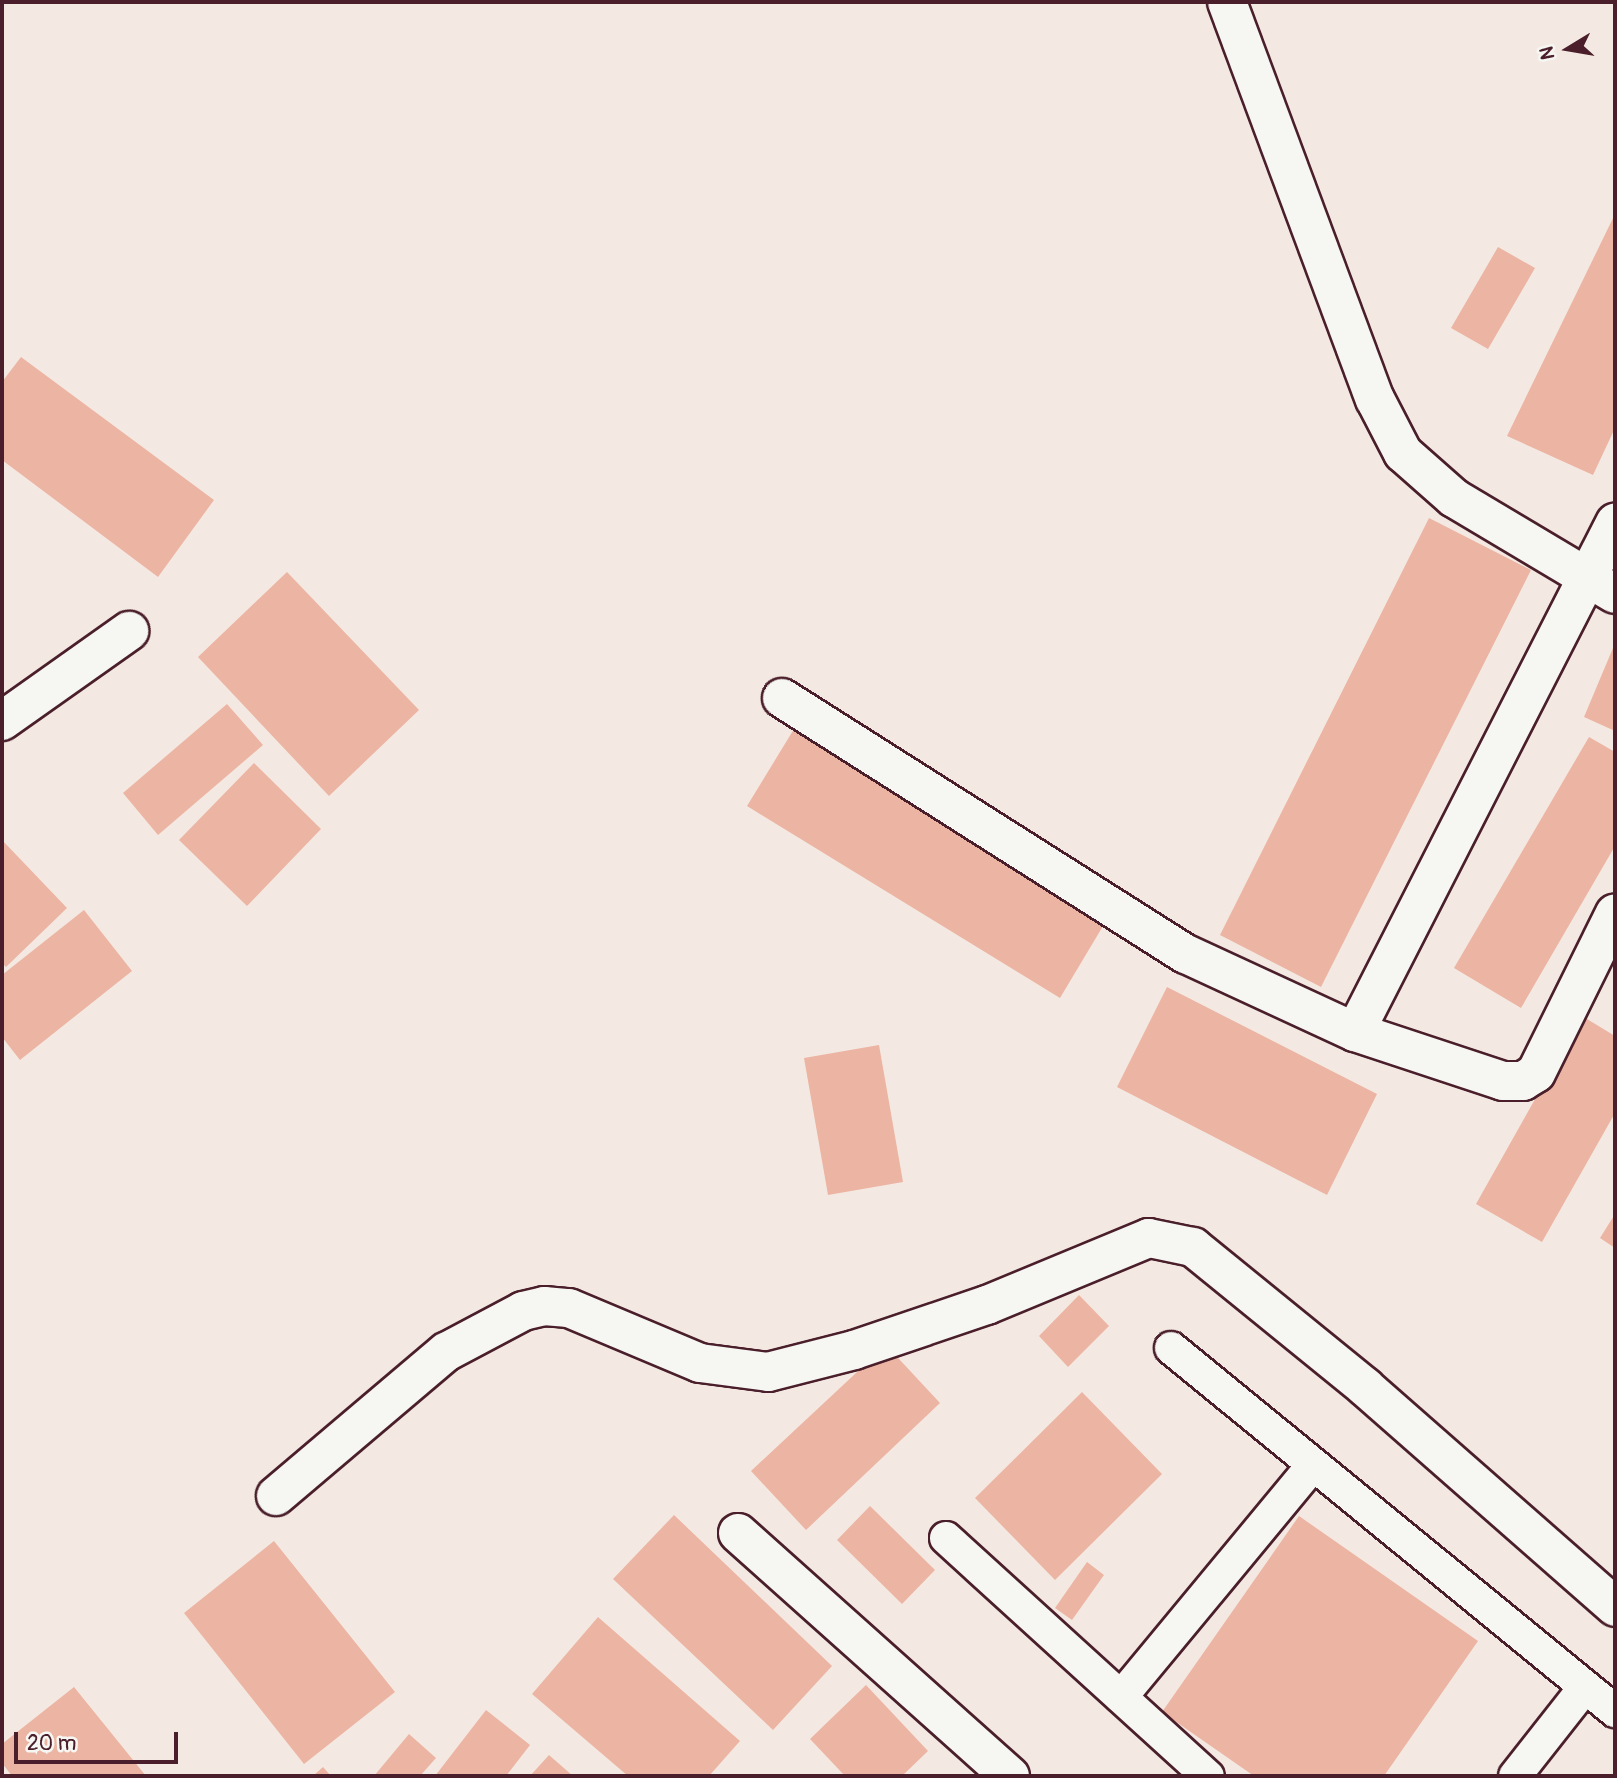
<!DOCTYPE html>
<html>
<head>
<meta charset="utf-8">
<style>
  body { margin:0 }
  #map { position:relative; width:1617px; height:1778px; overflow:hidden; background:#f4e9e2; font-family:Pangolin,sans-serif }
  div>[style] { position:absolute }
  .building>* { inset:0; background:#ecb4a2 }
  .roads { filter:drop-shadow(2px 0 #4a1f2b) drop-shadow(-2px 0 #4a1f2b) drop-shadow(0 2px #4a1f2b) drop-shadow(0 -2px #4a1f2b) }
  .service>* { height:32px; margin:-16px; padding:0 16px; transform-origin:16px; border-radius:16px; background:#f6f6f2 }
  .minor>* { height:38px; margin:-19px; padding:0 19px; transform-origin:19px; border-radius:19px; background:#f6f6f2 }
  span { translate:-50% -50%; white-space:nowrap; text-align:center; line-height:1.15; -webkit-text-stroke:5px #f6f6f2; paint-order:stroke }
  .frame { position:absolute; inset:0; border:4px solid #4a1f2b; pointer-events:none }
  .north { position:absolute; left:1533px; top:14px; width:70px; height:70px; -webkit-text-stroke:5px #f6f6f2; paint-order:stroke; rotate:259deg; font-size:19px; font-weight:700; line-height:28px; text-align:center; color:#4a1f2b }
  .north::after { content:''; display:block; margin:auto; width:24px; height:32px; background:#4a1f2b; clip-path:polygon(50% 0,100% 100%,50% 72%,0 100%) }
  .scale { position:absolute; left:14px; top:1732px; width:164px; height:32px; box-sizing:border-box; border:4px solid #4a1f2b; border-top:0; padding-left:9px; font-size:21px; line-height:24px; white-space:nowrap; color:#4a1f2b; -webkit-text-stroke:5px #f6f6f2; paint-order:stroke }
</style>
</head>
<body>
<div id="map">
  <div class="building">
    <i style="clip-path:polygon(1615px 214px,1615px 428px,1593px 475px,1507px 436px)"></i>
    <i style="clip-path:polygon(1498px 247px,1535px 268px,1488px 349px,1451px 328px)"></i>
    <i style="clip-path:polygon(21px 357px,214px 500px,158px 577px,2px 460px,2px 382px)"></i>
    <i style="clip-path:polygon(1429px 518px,1531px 570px,1321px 987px,1220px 935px)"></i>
    <i style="clip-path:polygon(287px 572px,419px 710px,329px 796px,198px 657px)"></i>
    <i style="clip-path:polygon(1613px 648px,1615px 649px,1615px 731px,1584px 717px)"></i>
    <i style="clip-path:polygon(227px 704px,263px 745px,158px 835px,123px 793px)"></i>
    <i style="clip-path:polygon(794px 729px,1106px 921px,1060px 998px,747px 806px)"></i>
    <i style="clip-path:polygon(1589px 737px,1615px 752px,1615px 846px,1521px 1008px,1454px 968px)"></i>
    <i style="clip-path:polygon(254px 763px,321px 829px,247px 906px,179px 840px)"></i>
    <i style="clip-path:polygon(2px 840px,67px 908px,6px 967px,2px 963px)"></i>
    <i style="clip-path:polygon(84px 910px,132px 971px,20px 1060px,2px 1037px,2px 975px)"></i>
    <i style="clip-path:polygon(1167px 987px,1377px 1094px,1327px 1195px,1117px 1087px)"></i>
    <i style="clip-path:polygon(1582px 1016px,1615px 1036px,1615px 1113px,1542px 1242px,1476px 1204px)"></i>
    <i style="clip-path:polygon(879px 1045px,903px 1182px,828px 1195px,804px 1058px)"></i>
    <i style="clip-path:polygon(1615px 1214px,1615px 1248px,1600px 1238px)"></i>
    <i style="clip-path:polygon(1079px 1295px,1109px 1326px,1068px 1367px,1039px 1336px)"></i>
    <i style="clip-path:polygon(886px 1345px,940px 1403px,806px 1530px,751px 1471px)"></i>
    <i style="clip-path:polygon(1082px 1392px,1162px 1474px,1055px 1580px,975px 1498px)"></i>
    <i style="clip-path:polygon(870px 1506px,935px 1570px,902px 1604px,837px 1540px)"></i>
    <i style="clip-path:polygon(674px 1515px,832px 1666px,773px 1730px,613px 1579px)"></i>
    <i style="clip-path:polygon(1299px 1516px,1478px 1641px,1384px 1776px,1254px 1776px,1162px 1712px)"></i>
    <i style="clip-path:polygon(274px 1541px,395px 1692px,304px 1764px,184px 1613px)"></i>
    <i style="clip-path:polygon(1087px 1562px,1104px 1575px,1072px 1620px,1055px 1608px)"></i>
    <i style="clip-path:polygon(598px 1617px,740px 1741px,709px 1776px,628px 1776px,532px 1694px)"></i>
    <i style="clip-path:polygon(866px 1685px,928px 1751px,902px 1776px,845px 1776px,810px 1739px)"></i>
    <i style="clip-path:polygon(74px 1687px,146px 1776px,12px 1776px,2px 1763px,2px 1744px)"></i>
    <i style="clip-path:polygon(486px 1710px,530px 1745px,506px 1776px,435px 1776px)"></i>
    <i style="clip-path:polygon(409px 1734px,436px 1758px,420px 1776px,374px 1776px)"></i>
    <i style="clip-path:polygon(549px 1755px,573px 1776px,530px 1776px)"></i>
    <i style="clip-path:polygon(323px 1767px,331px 1776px,313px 1776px)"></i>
  </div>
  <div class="roads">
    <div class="service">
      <i style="left:1171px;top:1348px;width:574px;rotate:39.27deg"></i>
      <i style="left:946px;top:1538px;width:354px;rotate:42.3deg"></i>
      <i style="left:1121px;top:1697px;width:301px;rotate:-50.4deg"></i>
      <i style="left:1515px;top:1776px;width:113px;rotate:-51.8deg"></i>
    </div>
    <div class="minor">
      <i style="left:1227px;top:2px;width:424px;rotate:69.6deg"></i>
      <i style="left:1375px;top:399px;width:61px;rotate:62.6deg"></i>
      <i style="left:1403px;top:453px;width:68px;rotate:41.4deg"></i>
      <i style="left:1454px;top:498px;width:187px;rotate:30.8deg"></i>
      <i style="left:782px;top:698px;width:478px;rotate:32.4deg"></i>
      <i style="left:1186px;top:954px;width:186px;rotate:24.8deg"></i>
      <i style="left:1355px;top:1032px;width:156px;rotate:18.3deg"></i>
      <i style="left:1503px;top:1081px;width:20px"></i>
      <i style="left:1523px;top:1081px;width:15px;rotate:-32deg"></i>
      <i style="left:1536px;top:1073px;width:178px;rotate:-63.7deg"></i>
      <i style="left:2px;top:721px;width:156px;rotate:-35.3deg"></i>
      <i style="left:1355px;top:1032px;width:572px;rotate:-62.94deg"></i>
      <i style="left:276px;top:1496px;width:223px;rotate:-40.3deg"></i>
      <i style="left:446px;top:1352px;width:87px;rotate:-28deg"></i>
      <i style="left:523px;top:1311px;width:22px;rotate:-13deg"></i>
      <i style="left:544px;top:1306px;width:25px;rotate:5deg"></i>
      <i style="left:569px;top:1308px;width:142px;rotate:22.8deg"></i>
      <i style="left:700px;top:1363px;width:69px;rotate:7.5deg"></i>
      <i style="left:768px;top:1372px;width:89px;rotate:-14.3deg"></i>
      <i style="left:854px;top:1350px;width:140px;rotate:-18.7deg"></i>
      <i style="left:987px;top:1305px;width:175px;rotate:-22.5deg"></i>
      <i style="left:1149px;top:1238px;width:45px;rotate:11.6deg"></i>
      <i style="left:1193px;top:1247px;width:222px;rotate:39.1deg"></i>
      <i style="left:1365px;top:1387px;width:333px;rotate:41.3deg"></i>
      <i style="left:738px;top:1533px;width:365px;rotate:41.8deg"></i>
    </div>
  </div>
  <div class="frame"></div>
  <div class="north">N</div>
  <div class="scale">20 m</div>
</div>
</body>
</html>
